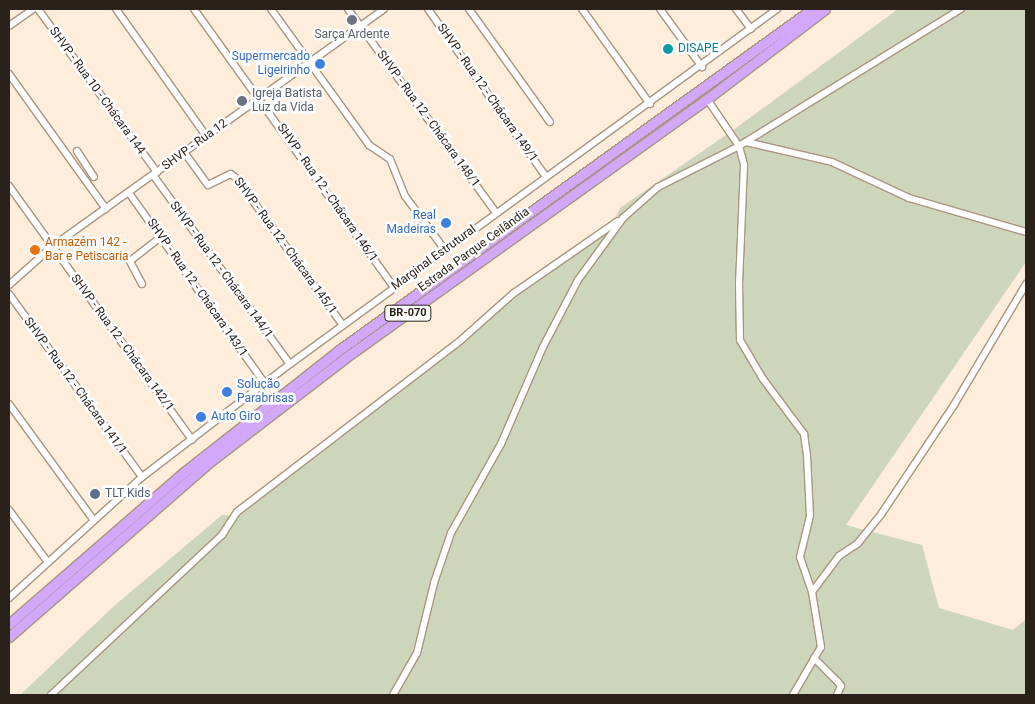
<!DOCTYPE html>
<html>
<head>
<meta charset="utf-8">
<style>
  body { margin:0 }
  #map { position:relative; width:1035px; height:704px; overflow:hidden; background:#feeddb; font-family:Roboto,sans-serif }
  div>[style] { position:absolute }
  .green>* { inset:0; background:#cdd6ba }
  .roads { filter:drop-shadow(1px 0 #a99580) drop-shadow(-1px 0 #a99580) drop-shadow(0 1px #a99580) drop-shadow(0 -1px #a99580) }
  .minor>* { height:6px; margin:-3px; padding:0 3px; transform-origin:3px; border-radius:3px; background:#fff }
  .highway>* { height:9px; margin:-4.5px; padding:0 4.5px; transform-origin:4.5px; border-radius:4.5px; background:#d3a7fc }
  .dots>* { width:14px; height:14px; translate:-50% -50%; box-sizing:border-box; border:2px solid #fdfdfd; border-radius:50% }
  span { translate:-50% -50%; white-space:nowrap; text-align:center; line-height:1.15; -webkit-text-stroke:5px #fdfdfd; paint-order:stroke }
  .shield-label span { padding:1px 4px; background:#fdfdfd; border:1px solid; border-radius:4px; -webkit-text-stroke-width:0 }
  .shield-label { font-size:11px; color:#2a221a; font-weight:700 }
  .worship-label { font-size:12px; color:#5b616d }
  .left { translate:0 -50%; text-align:left }
  .culture-label { font-size:12px; color:#0d838f }
  .shop-label { font-size:12px; color:#366cbe }
  .right { translate:-100% -50%; text-align:right }
  .street-label { font-size:12px; color:#2a221a }
  .food-label { font-size:12px; color:#c56008 }
  .service-label { font-size:12px; color:#4e5e75 }
  .frame { position:absolute; inset:0; border:10px solid #2a221a; pointer-events:none }
</style>
</head>
<body>
<div id="map">
  <div class="green">
    <i style="clip-path:polygon(898px 9px,1026px 9px,1026px 262px,846px 525px,922px 545px,939px 608px,1013px 630px,1026px 619px,1026px 695px,20px 695px,114px 606px,222px 515px,239px 516px,348px 427px,461px 344px,501px 306px,611px 228px,620px 208px,736px 128px)"></i>
  </div>
  <div class="roads">
    <div class="minor">
      <i style="left:38px;top:9px;width:202px;rotate:53.9deg"></i>
      <i style="left:116px;top:9px;width:157px;rotate:54.6deg"></i>
      <i style="left:194px;top:9px;width:342px;rotate:54.3deg"></i>
      <i style="left:271px;top:9px;width:168px;rotate:54.2deg"></i>
      <i style="left:369px;top:145px;width:25px;rotate:34deg"></i>
      <i style="left:390px;top:159px;width:40px;rotate:68deg"></i>
      <i style="left:405px;top:196px;width:67px;rotate:53.5deg"></i>
      <i style="left:348px;top:9px;width:252px;rotate:54deg"></i>
      <i style="left:428px;top:9px;width:205px;rotate:54.9deg"></i>
      <i style="left:469px;top:9px;width:139px;rotate:54.4deg"></i>
      <i style="left:582px;top:9px;width:117px;rotate:54.4deg"></i>
      <i style="left:660px;top:9px;width:72px;rotate:54.1deg"></i>
      <i style="left:736px;top:9px;width:25px;rotate:53deg"></i>
      <i style="left:9px;top:26px;width:29px;rotate:-35deg"></i>
      <i style="left:9px;top:74px;width:166px;rotate:54.3deg"></i>
      <i style="left:707px;top:99px;width:57px;rotate:55.8deg"></i>
      <i style="left:739px;top:146px;width:20px;rotate:75deg"></i>
      <i style="left:744px;top:165px;width:118px;rotate:92.4deg"></i>
      <i style="left:739px;top:283px;width:57px;rotate:89deg"></i>
      <i style="left:740px;top:340px;width:45px;rotate:59.5deg"></i>
      <i style="left:763px;top:379px;width:69px;rotate:53.3deg"></i>
      <i style="left:804px;top:434px;width:21px;rotate:82deg"></i>
      <i style="left:807px;top:455px;width:61px;rotate:87.2deg"></i>
      <i style="left:810px;top:516px;width:42px;rotate:103.7deg"></i>
      <i style="left:800px;top:557px;width:37px;rotate:71deg"></i>
      <i style="left:812px;top:592px;width:56px;rotate:80.7deg"></i>
      <i style="left:821px;top:647px;width:56px;rotate:120.3deg"></i>
      <i style="left:746px;top:142px;width:88px;rotate:13.1deg"></i>
      <i style="left:832px;top:162px;width:85px;rotate:25.1deg"></i>
      <i style="left:909px;top:198px;width:122px;rotate:16.2deg"></i>
      <i style="left:77px;top:151px;width:31px;rotate:57deg"></i>
      <i style="left:184px;top:152px;width:41px;rotate:54deg"></i>
      <i style="left:208px;top:185px;width:25px;rotate:-26deg"></i>
      <i style="left:231px;top:174px;width:8px;rotate:40deg"></i>
      <i style="left:237px;top:179px;width:179px;rotate:54.1deg"></i>
      <i style="left:153px;top:175px;width:233px;rotate:54.1deg"></i>
      <i style="left:9px;top:186px;width:313px;rotate:54.2deg"></i>
      <i style="left:129px;top:193px;width:234px;rotate:54.5deg"></i>
      <i style="left:142px;top:284px;width:26px;rotate:-118deg"></i>
      <i style="left:130px;top:261px;width:39px;rotate:-38deg"></i>
      <i style="left:9px;top:285px;width:59px;rotate:-41.6deg"></i>
      <i style="left:53px;top:246px;width:407px;rotate:-35.6deg"></i>
      <i style="left:9px;top:294px;width:226px;rotate:54deg"></i>
      <i style="left:9px;top:404px;width:142px;rotate:53.9deg"></i>
      <i style="left:9px;top:510px;width:64px;rotate:53.3deg"></i>
      <i style="left:812px;top:592px;width:45px;rotate:-53.1deg"></i>
      <i style="left:839px;top:556px;width:23px;rotate:-34deg"></i>
      <i style="left:858px;top:543px;width:38px;rotate:-51deg"></i>
      <i style="left:882px;top:513px;width:130px;rotate:-56.3deg"></i>
      <i style="left:954px;top:405px;width:141px;rotate:-59.2deg"></i>
      <i style="left:9px;top:598px;width:180px;rotate:-42.3deg"></i>
      <i style="left:142px;top:477px;width:186px;rotate:-37.4deg"></i>
      <i style="left:290px;top:364px;width:603px;rotate:-36.09deg"></i>
      <i style="left:814px;top:658px;width:34px;rotate:45deg"></i>
      <i style="left:838px;top:682px;width:5px;rotate:53deg"></i>
      <i style="left:841px;top:686px;width:10px;rotate:114deg"></i>
      <i style="left:51px;top:695px;width:234px;rotate:-43.1deg"></i>
      <i style="left:222px;top:535px;width:27px;rotate:-57deg"></i>
      <i style="left:237px;top:512px;width:282px;rotate:-37.5deg"></i>
      <i style="left:461px;top:340px;width:71px;rotate:-41.6deg"></i>
      <i style="left:514px;top:293px;width:126px;rotate:-34.7deg"></i>
      <i style="left:393px;top:695px;width:48px;rotate:-60.3deg"></i>
      <i style="left:417px;top:653px;width:72px;rotate:-76.3deg"></i>
      <i style="left:434px;top:583px;width:53px;rotate:-71.2deg"></i>
      <i style="left:451px;top:533px;width:102px;rotate:-60.7deg"></i>
      <i style="left:501px;top:444px;width:106px;rotate:-66.6deg"></i>
      <i style="left:543px;top:347px;width:76px;rotate:-62.4deg"></i>
      <i style="left:578px;top:280px;width:77px;rotate:-54deg"></i>
      <i style="left:623px;top:218px;width:47px;rotate:-41.5deg"></i>
      <i style="left:658px;top:187px;width:91px;rotate:-26.8deg"></i>
      <i style="left:739px;top:146px;width:261px;rotate:-31.7deg"></i>
    </div>
    <div class="highway">
      <i style="left:9px;top:624px;width:232px;rotate:-41deg"></i>
      <i style="left:184px;top:472px;width:197px;rotate:-38.2deg"></i>
      <i style="left:339px;top:350px;width:583px;rotate:-35.79deg"></i>
      <i style="left:9px;top:637px;width:268px;rotate:-41.1deg"></i>
      <i style="left:211px;top:461px;width:169px;rotate:-37.5deg"></i>
      <i style="left:345px;top:358px;width:445px;rotate:-35.6deg"></i>
      <i style="left:707px;top:99px;width:148px;rotate:-37.3deg"></i>
    </div>
  </div>
  <div class="dots">
    <i style="left:352px;top:20px;background:#6b7280"></i>
    <i style="left:668px;top:49px;background:#0f9aa8"></i>
    <i style="left:320px;top:64px;background:#3f7fe0"></i>
    <i style="left:242px;top:101px;background:#6b7280"></i>
    <i style="left:446px;top:223px;background:#3f7fe0"></i>
    <i style="left:35px;top:250px;background:#e8710a"></i>
    <i style="left:227px;top:392px;background:#3f7fe0"></i>
    <i style="left:201px;top:417px;background:#3f7fe0"></i>
    <i style="left:95px;top:494px;background:#5c6f8a"></i>
  </div>
  <div class="shield-label">
    <span style="left:408px;top:313px">BR-070</span>
  </div>
  <div class="worship-label">
    <span style="left:352px;top:35px">Sarça Ardente</span>
    <span class="left" style="left:252px;top:101px">Igreja Batista<br>Luz da Vida</span>
  </div>
  <div class="culture-label">
    <span class="left" style="left:678px;top:49px">DISAPE</span>
  </div>
  <div class="shop-label">
    <span class="right" style="left:310px;top:64px">Supermercado<br>Ligeirinho</span>
    <span class="right" style="left:436px;top:223px">Real<br>Madeiras</span>
    <span class="left" style="left:237px;top:392px">Solução<br>Parabrisas</span>
    <span class="left" style="left:211px;top:417px">Auto Giro</span>
  </div>
  <div class="street-label">
    <span style="left:97px;top:91px;rotate:54deg">SHVP - Rua 10 - Chácara 144</span>
    <span style="left:487px;top:93px;rotate:55deg">SHVP - Rua 12 - Chácara 149/1</span>
    <span style="left:428px;top:119px;rotate:54deg">SHVP - Rua 12 - Chácara 148/1</span>
    <span style="left:195px;top:145px;rotate:-36deg">SHVP - Rua 12</span>
    <span style="left:327px;top:193px;rotate:55deg">SHVP - Rua 12 - Chácara 146/1</span>
    <span style="left:285px;top:246px;rotate:54deg">SHVP - Rua 12 - Chácara 145/1</span>
    <span style="left:474px;top:250px;rotate:-36deg">Estrada Parque Ceilândia</span>
    <span style="left:434px;top:258px;rotate:-36deg">Marginal Estrutural</span>
    <span style="left:221px;top:270px;rotate:54deg">SHVP - Rua 12 - Chácara 144/1</span>
    <span style="left:197px;top:288px;rotate:55deg">SHVP - Rua 12 - Chácara 143/1</span>
    <span style="left:122px;top:343px;rotate:54deg">SHVP - Rua 12 - Chácara 142/1</span>
    <span style="left:75px;top:386px;rotate:54deg">SHVP - Rua 12 - Chácara 141/1</span>
  </div>
  <div class="food-label">
    <span class="left" style="left:45px;top:250px">Armazém 142 -<br>Bar e Petiscaria</span>
  </div>
  <div class="service-label">
    <span class="left" style="left:105px;top:494px">TLT Kids</span>
  </div>
  <div class="frame"></div>
</div>
</body>
</html>
